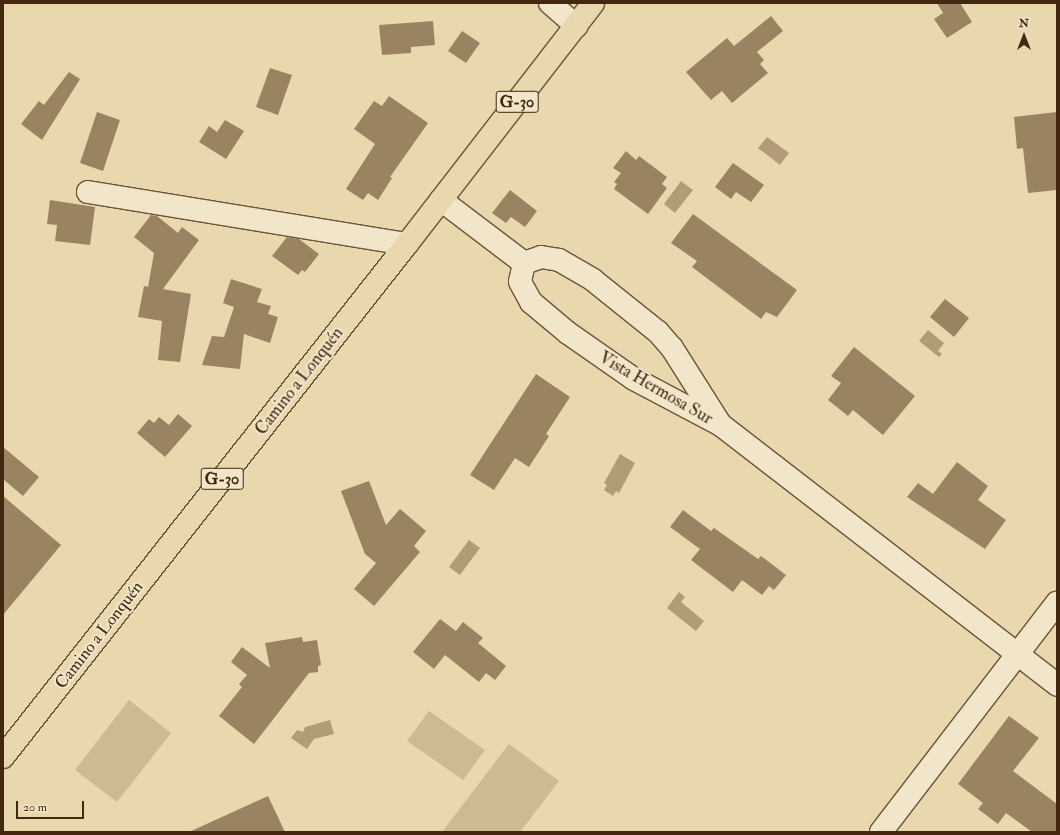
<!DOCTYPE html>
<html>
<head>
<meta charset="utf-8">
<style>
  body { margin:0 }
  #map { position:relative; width:1060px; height:835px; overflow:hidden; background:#e9d8ad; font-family:"IM FELL Double Pica",serif }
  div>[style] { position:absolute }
  .green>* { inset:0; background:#cdba92 }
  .water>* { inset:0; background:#b19c77 }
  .building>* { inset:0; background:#998361 }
  .roads { filter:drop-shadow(1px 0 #6c5336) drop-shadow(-1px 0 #6c5336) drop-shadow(0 1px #6c5336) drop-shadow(0 -1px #6c5336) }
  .minor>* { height:22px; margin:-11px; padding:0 11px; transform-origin:11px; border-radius:11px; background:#f1e6ca }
  .major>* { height:22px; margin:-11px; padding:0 11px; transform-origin:11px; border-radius:11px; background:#e9d8ad }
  span { translate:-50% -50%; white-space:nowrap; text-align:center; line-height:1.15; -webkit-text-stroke:4px #f1e6ca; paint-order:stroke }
  .shield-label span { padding:1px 3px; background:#f1e6ca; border:1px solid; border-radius:3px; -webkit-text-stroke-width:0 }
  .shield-label { font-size:16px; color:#43270f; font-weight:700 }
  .street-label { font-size:17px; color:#43270f }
  .frame { position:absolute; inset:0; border:4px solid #43270f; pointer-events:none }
  .north { position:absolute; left:1004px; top:16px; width:40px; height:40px; -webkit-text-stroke:3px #f1e6ca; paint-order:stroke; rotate:0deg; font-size:11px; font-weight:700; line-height:16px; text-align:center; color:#43270f }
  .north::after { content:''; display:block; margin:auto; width:14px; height:18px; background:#43270f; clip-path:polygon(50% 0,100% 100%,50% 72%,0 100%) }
  .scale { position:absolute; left:16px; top:801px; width:68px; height:18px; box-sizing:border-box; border:2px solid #43270f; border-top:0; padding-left:5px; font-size:12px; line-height:14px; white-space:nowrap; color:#43270f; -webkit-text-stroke:3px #f1e6ca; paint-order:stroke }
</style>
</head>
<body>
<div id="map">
  <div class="green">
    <i style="clip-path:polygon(129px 700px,171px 733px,117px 802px,75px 770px)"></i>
    <i style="clip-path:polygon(429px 711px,485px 750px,463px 780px,407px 741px)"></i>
    <i style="clip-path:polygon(509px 744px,559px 781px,520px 832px,442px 832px)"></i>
  </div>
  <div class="water">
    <i style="clip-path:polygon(767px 137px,789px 153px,780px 165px,758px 148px)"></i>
    <i style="clip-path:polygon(681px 181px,693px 190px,675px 213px,664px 204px)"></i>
    <i style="clip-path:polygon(928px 330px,944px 343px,938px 351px,942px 354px,939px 357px,919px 341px)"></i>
    <i style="clip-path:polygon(620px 454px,635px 463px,619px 493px,616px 491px,613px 496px,604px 490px,607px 485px,604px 483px)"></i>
    <i style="clip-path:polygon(469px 540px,480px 548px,460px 575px,449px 567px)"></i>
    <i style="clip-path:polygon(679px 592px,685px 597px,681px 602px,704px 621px,696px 631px,667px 608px)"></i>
    <i style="clip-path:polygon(330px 720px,334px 734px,314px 739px,307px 749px,291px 738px,297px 730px,303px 732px,305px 727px)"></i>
  </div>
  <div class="building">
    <i style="clip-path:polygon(937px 3px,960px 3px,972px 22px,947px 38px,934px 19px,943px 13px)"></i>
    <i style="clip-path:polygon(771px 16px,783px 31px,757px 52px,764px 60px,760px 64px,768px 73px,732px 103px,722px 91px,711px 100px,686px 72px,727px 38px,734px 46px)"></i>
    <i style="clip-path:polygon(433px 21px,435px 45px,411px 47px,411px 53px,382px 55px,379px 25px)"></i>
    <i style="clip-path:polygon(462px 31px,480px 43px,466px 63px,448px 51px)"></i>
    <i style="clip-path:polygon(270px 68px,292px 75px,278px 115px,256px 107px)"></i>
    <i style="clip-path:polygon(69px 72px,80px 79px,42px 140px,21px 124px,39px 101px,44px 105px)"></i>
    <i style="clip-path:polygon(389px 96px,428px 123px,390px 177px,392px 178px,378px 200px,368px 193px,363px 200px,346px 189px,375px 144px,354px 129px,374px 101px,382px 106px)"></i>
    <i style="clip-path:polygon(97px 112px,120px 120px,103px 171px,80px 163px)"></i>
    <i style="clip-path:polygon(1057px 112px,1057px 190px,1028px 193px,1023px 148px,1017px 149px,1014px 117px)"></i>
    <i style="clip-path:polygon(225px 120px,244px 131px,226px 159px,199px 142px,209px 126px,217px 132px)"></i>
    <i style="clip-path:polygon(626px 151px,636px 160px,639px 156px,667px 177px,662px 184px,667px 188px,648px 214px,614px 189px,617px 184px,614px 182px,621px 173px,613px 168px)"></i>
    <i style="clip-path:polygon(733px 163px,764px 185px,751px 202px,736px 192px,731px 199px,715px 187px)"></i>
    <i style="clip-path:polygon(510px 190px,537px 211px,525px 227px,511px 217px,506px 223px,492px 213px)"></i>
    <i style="clip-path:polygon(50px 200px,95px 207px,90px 245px,55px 241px,57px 225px,47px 224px)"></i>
    <i style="clip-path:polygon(693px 214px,797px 290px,777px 317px,766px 312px,761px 319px,692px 267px,697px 261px,671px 243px)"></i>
    <i style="clip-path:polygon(151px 215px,157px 216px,178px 233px,182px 227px,199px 240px,163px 289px,191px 294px,180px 362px,158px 360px,162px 321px,138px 317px,144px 286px,148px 287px,154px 253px,134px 237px)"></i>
    <i style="clip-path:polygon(287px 237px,299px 239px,319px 254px,305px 272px,302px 270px,298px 275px,272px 256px)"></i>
    <i style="clip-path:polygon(231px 279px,262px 289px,257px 302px,271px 306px,268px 314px,278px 317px,270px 343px,244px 334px,240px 369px,202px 365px,212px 336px,224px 337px,234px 307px,223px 303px)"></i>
    <i style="clip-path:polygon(945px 299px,969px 318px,954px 337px,930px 317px)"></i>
    <i style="clip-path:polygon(854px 347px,915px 396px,883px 435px,853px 410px,848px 416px,828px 400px,841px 383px,831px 376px)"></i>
    <i style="clip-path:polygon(536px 374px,570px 397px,546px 434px,549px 436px,529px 467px,515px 458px,494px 490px,470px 475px)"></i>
    <i style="clip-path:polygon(178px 414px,192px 426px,165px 457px,137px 433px,149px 419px,154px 423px,159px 417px,169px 425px)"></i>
    <i style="clip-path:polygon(3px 447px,39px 477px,23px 496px,3px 479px)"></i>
    <i style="clip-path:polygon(957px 462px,988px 486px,978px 500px,1006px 520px,985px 549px,907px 497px,918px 483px,933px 494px)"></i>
    <i style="clip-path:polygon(369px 481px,386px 525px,400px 509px,426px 531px,414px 546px,420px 552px,374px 606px,354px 589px,376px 563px,365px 554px,341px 491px)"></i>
    <i style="clip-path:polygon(3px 496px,61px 545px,3px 615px)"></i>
    <i style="clip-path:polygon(683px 510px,711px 531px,714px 528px,758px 559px,761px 556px,786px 575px,774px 590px,769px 586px,762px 595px,742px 580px,733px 592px,691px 560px,700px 549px,670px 527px)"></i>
    <i style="clip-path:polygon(440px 619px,456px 631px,463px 622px,483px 638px,478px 643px,506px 666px,495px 680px,486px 673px,479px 682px,445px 655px,434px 669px,413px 652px)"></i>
    <i style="clip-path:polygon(302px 637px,303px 642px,317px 640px,321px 665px,318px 666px,318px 672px,309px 673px,254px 744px,219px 716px,242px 687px,239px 684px,247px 675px,231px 662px,242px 647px,270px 668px,265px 643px)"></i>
    <i style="clip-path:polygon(1009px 716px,1039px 738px,1013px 771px,1057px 804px,1057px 832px,1032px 832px,1006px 813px,998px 824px,978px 809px,983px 803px,958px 784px)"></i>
    <i style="clip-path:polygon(268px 796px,285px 832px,189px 832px)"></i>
  </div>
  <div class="roads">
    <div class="minor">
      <i style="left:550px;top:3px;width:35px;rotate:41deg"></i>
      <i style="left:88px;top:192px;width:323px;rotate:9.3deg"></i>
      <i style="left:441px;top:200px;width:104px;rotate:37.2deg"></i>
      <i style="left:524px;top:263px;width:19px;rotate:102deg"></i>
      <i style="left:520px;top:282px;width:10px;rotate:61deg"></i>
      <i style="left:525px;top:291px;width:13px;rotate:61deg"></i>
      <i style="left:531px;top:302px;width:48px;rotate:40deg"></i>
      <i style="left:568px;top:333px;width:80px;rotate:34.9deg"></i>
      <i style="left:634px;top:379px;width:98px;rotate:27.9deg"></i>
      <i style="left:721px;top:425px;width:425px;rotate:37.7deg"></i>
      <i style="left:524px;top:263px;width:18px;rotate:-19deg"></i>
      <i style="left:541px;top:257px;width:18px;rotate:9deg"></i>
      <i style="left:559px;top:260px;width:39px;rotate:30deg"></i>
      <i style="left:593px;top:280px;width:83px;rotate:38.7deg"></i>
      <i style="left:658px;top:332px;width:21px;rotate:49deg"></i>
      <i style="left:672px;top:348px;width:90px;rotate:57.7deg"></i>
      <i style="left:881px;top:832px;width:289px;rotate:-52.5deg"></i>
    </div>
    <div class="major">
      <i style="left:3px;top:757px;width:653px;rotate:-51.78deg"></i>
      <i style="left:407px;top:244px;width:304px;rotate:-52.3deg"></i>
    </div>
  </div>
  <div class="shield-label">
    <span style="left:517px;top:102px">G-30</span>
    <span style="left:222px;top:479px">G-30</span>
  </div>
  <div class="street-label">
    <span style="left:299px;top:381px;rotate:-52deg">Camino a Lonquén</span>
    <span style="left:656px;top:388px;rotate:30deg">Vista Hermosa Sur</span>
    <span style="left:99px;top:635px;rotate:-52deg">Camino a Lonquén</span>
  </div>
  <div class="frame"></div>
  <div class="north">N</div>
  <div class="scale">20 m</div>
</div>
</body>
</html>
